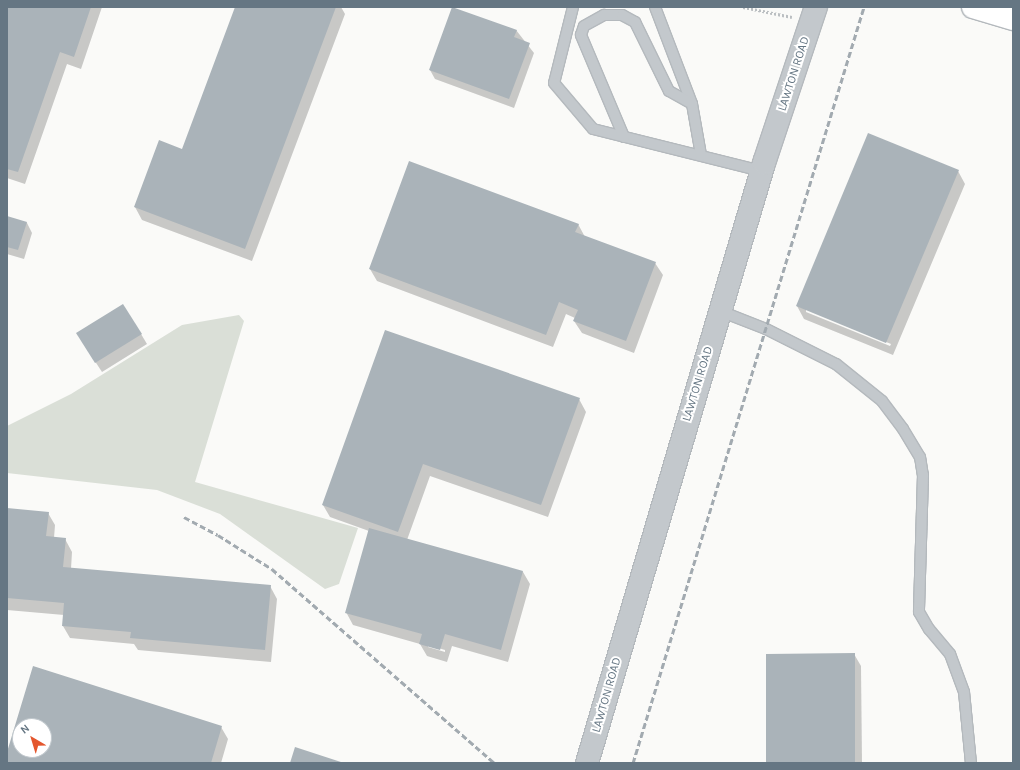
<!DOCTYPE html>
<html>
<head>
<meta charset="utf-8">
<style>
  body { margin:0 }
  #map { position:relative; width:1020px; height:770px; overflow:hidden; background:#fafaf8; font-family:Karla,sans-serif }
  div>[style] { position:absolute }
  .green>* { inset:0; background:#dadfd7 }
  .shadow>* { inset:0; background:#0003 }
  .building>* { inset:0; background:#aab3b9 }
  .path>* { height:2.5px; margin-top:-1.25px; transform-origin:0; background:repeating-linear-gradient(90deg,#bbbfc2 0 2px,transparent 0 4px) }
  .roads { filter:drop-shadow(1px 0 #b4b9bd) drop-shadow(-1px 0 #b4b9bd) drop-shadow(0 1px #b4b9bd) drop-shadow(0 -1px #b4b9bd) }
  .service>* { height:10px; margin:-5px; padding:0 5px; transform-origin:5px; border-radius:5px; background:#c3c8cc }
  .tertiary>* { height:22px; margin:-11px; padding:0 11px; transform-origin:11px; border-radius:11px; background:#c3c8cc }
  .trunk>* { height:22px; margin:-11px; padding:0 11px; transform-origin:11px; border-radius:11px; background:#fff }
  .rail>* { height:3px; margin-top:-1.5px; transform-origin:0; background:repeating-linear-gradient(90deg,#a2aab0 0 6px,transparent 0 9px) }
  span { translate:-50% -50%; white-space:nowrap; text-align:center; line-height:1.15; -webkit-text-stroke:4px #fff; paint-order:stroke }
  .street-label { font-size:12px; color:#657683 }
  .frame { position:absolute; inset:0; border:8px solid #657683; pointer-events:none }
  .north { position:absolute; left:12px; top:718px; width:40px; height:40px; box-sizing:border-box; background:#fff; border:1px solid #c1c8cd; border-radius:50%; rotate:322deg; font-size:11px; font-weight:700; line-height:16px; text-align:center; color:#657683 }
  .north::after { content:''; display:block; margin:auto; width:14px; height:18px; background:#e4572e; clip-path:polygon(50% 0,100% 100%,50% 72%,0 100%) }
</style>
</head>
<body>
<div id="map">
  <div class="green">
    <i style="clip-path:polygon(239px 315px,244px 321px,195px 482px,358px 528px,339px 584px,325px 589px,220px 514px,157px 490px,7px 473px,7px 426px,71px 394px,182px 325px)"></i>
  </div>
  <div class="shadow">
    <i style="clip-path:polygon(7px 7px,102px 7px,81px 69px,67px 64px,25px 184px,7px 178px)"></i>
    <i style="clip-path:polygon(237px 7px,341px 7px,345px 14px,252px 261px,142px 220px,135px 207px,183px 150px)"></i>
    <i style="clip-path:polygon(516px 30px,534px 53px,514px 108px,435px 79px,430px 70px)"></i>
    <i style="clip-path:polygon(evenodd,958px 171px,965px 184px,893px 355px,804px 319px,797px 306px,958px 171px,806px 309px,891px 344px,890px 346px,806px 312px,806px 309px)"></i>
    <i style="clip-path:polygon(7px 217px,27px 223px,32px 233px,24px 259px,7px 254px)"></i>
    <i style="clip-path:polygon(578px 224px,585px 237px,655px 263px,663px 275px,634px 353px,582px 333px,574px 321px,575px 318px,566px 314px,553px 347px,377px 281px,370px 269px)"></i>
    <i style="clip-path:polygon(141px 334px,147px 344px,102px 372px,83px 343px)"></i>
    <i style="clip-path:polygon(evenodd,579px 399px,586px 412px,548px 517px,430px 476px,407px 540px,523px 572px,530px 584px,508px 662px,452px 646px,447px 662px,427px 656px,420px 644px,353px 625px,346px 612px,369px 531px,330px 517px,323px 505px,579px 399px,428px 645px,445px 650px,445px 652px,428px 647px,428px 645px)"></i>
    <i style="clip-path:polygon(7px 509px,48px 513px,55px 525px,54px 538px,65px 539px,72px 552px,71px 569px,270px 586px,277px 599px,271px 662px,138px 650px,134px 644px,70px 638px,63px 626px,64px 615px,7px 610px)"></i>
    <i style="clip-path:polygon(854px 654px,861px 666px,862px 763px,767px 763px)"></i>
    <i style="clip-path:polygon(evenodd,34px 667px,221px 727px,228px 739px,221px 763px,7px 763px,7px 755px,34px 667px,20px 726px,44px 726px,44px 750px,20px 750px,20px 726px)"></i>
  </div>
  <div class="building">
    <i style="clip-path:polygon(7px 7px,91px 7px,74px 57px,60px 52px,18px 172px,7px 169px)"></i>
    <i style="clip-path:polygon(235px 7px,336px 7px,245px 249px,134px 207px,159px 140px,182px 149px)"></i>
    <i style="clip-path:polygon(452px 7px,517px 30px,514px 37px,530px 43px,509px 99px,429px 70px)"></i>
    <i style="clip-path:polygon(868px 133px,959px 170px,886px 343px,796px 306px)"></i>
    <i style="clip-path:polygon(409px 161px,579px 224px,575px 232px,656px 262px,626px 341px,573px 321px,578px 310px,559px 302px,546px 335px,369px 269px)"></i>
    <i style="clip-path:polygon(7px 216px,27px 222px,18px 250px,7px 247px)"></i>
    <i style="clip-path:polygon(123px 304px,142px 334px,95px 363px,76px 333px)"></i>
    <i style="clip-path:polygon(385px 330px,580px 398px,541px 505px,423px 464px,398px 532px,322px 505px)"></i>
    <i style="clip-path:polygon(7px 508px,49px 512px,46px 536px,66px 538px,63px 567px,271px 585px,265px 650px,130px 638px,131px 632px,62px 626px,64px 603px,7px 598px)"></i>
    <i style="clip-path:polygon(369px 528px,523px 571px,501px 650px,445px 634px,440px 650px,419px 644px,422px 634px,345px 613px)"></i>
    <i style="clip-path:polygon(855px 653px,855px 763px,766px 763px,766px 654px)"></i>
    <i style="clip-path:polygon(evenodd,33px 666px,222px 726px,211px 763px,7px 763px,7px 752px,33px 666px,20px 726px,44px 726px,44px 750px,20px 750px,20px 726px)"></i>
    <i style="clip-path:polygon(295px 747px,344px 763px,290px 763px)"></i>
  </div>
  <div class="path">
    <i style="left:743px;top:7px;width:50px;rotate:11.5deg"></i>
  </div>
  <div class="roads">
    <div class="service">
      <i style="left:573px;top:7px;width:78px;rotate:104deg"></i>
      <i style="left:554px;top:83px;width:60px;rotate:49.7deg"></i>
      <i style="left:593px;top:129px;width:174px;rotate:14deg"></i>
      <i style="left:655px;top:7px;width:104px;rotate:69.1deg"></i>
      <i style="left:692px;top:104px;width:52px;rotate:80deg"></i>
      <i style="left:624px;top:137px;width:111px;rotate:-112.9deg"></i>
      <i style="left:581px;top:35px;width:9px;rotate:-72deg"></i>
      <i style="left:584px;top:26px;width:23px;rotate:-29deg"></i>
      <i style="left:604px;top:15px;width:18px"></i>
      <i style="left:622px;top:15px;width:15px;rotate:28deg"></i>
      <i style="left:635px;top:22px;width:77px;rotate:63.8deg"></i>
      <i style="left:669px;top:91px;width:26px;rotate:29deg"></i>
      <i style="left:720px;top:311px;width:49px;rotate:21.4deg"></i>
      <i style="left:766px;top:329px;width:78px;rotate:26.6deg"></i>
      <i style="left:836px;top:364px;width:59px;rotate:38.8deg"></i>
      <i style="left:882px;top:401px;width:35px;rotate:53deg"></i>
      <i style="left:903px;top:429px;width:33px;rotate:59deg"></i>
      <i style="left:920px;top:457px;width:18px;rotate:81deg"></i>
      <i style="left:923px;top:475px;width:137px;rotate:91.7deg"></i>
      <i style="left:919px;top:612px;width:20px;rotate:60deg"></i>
      <i style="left:929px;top:629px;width:33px;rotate:50deg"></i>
      <i style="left:950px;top:654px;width:40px;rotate:69.8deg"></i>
      <i style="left:964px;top:692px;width:71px;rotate:84.4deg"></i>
    </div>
    <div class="tertiary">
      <i style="left:587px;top:763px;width:626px;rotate:-73.56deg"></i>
      <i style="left:764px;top:163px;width:164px;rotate:-71.6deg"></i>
    </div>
    <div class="trunk">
      <i style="left:973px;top:7px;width:42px;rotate:16.7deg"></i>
    </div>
  </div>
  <div class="rail">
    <i style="left:184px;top:517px;width:38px;rotate:28deg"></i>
    <i style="left:218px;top:535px;width:64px;rotate:32.2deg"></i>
    <i style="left:272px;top:569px;width:295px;rotate:41.1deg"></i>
    <i style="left:633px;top:763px;width:791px;rotate:-73.01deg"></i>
  </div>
  <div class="street-label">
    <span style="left:794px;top:74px;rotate:-72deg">LAWTON ROAD</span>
    <span style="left:698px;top:384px;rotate:-73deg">LAWTON ROAD</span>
    <span style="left:607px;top:695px;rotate:-74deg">LAWTON ROAD</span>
  </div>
  <div class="frame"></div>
  <div class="north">N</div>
</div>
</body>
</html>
